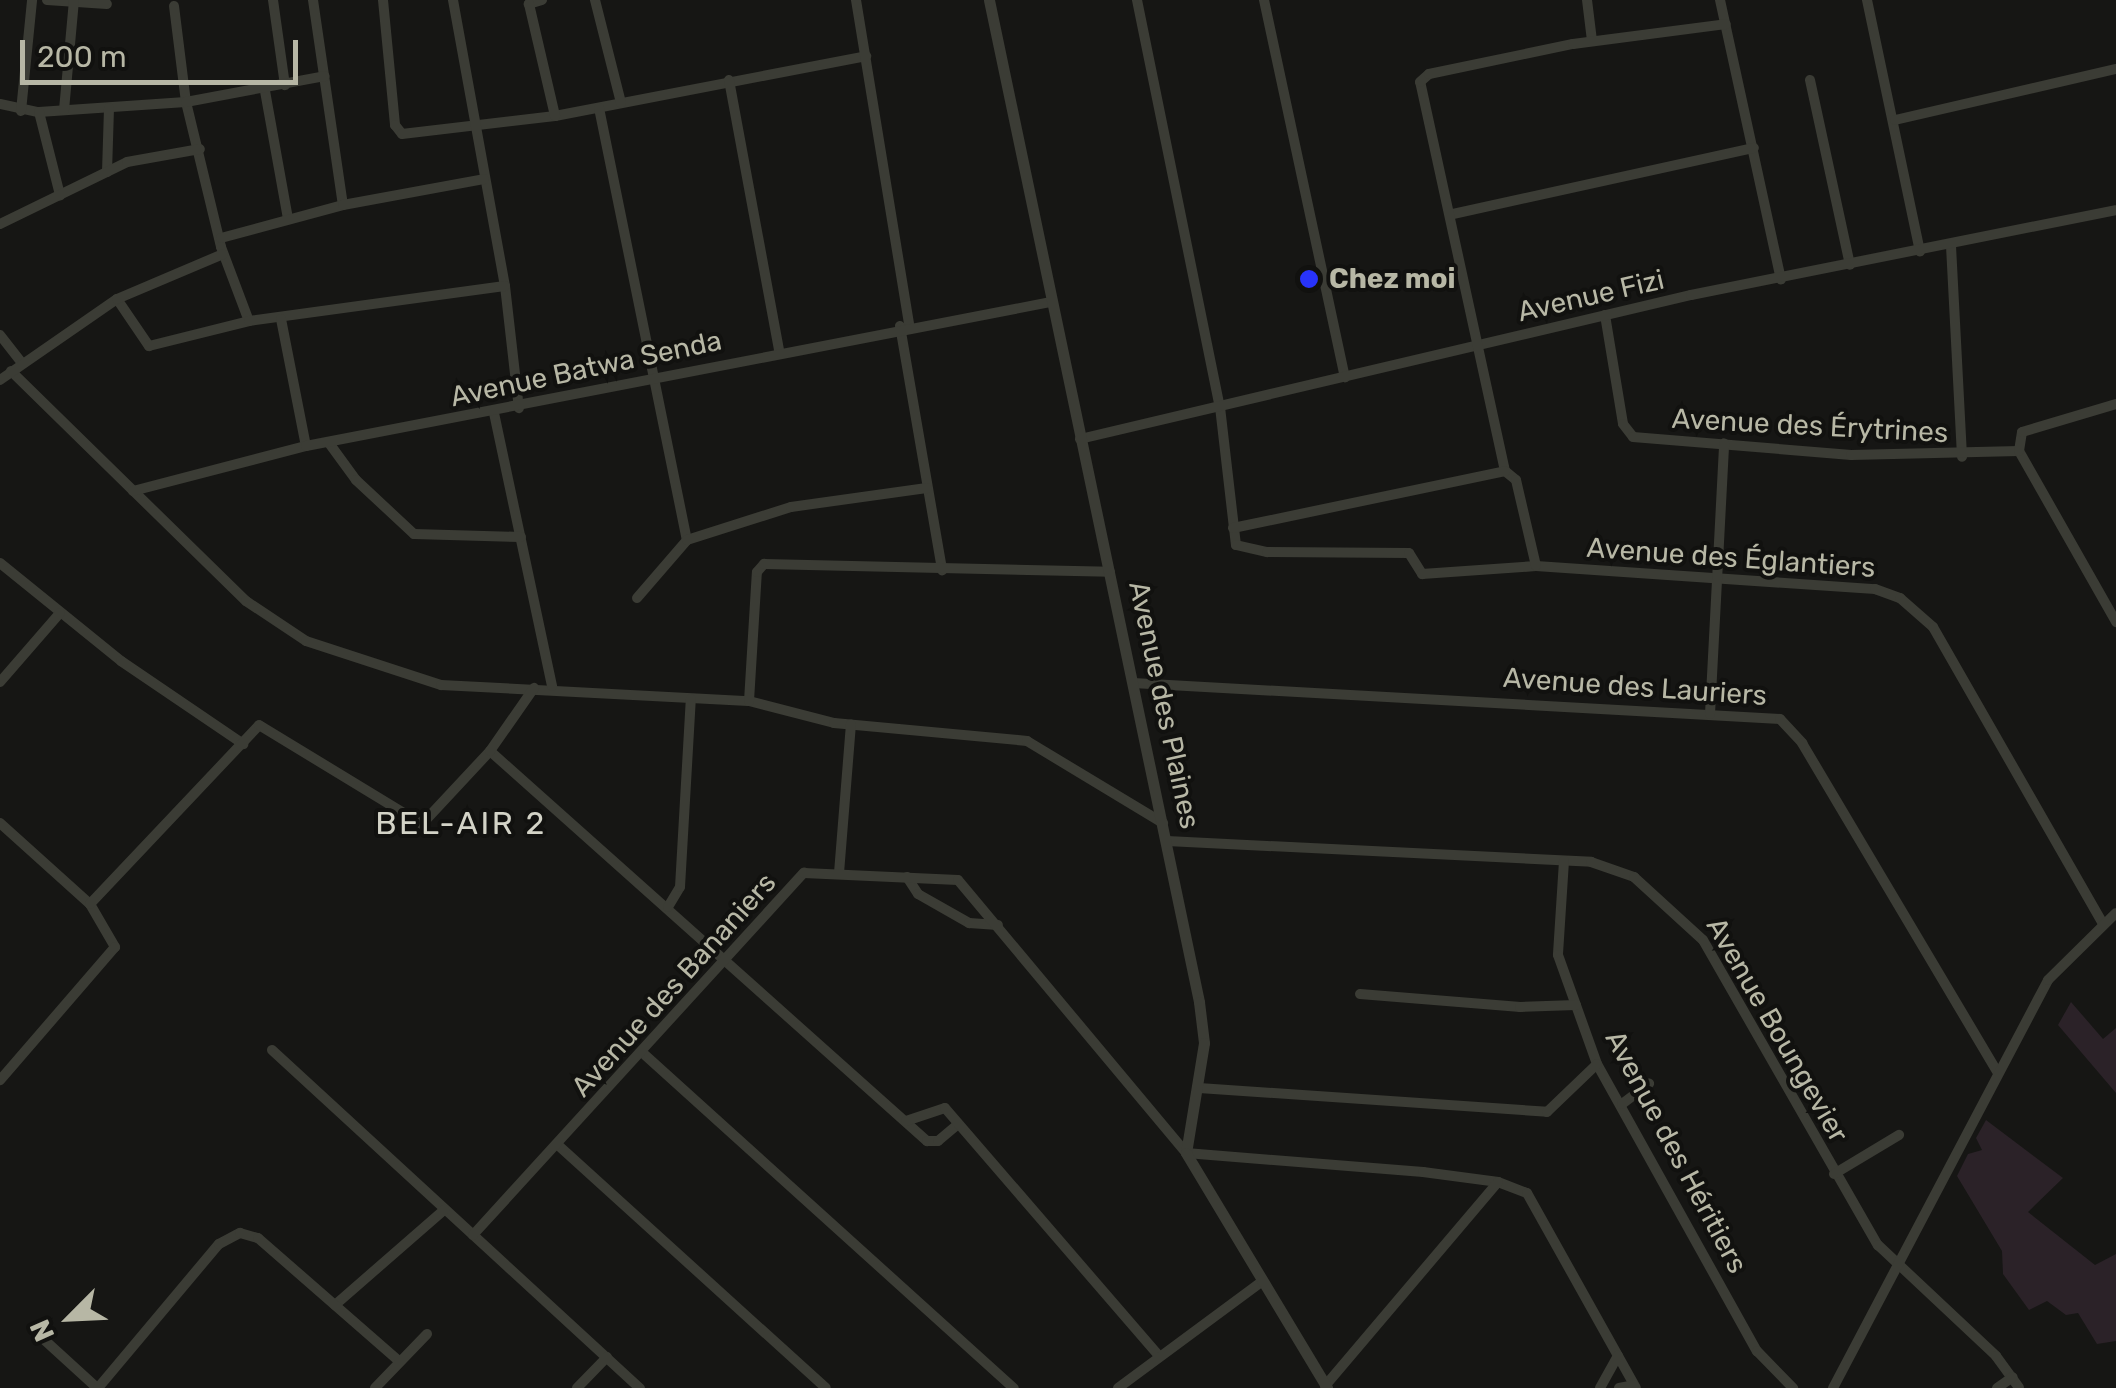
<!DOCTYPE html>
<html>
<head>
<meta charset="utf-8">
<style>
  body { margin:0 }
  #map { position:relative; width:2116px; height:1388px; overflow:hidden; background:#161614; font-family:Rubik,sans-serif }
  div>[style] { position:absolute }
  .green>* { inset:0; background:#2b2228 }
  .minor>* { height:10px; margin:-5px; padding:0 5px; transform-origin:5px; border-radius:5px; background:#3b3c35 }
  .tertiary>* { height:11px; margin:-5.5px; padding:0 5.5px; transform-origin:5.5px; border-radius:5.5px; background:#3b3c35 }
  .dots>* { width:28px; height:28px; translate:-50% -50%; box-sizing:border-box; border:5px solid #11110f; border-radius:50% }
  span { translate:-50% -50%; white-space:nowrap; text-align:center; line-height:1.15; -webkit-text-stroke:8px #11110f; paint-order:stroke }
  .poi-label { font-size:28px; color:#b7b7a5; font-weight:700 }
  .left { translate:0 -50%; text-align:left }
  .street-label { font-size:28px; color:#b7b7a5 }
  .quarter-label { font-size:32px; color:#d3d3c7; letter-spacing:2.5px }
  .north { position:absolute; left:20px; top:1268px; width:100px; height:100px; -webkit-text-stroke:8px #11110f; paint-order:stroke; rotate:246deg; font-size:28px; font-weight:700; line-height:40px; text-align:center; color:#b7b7a5 }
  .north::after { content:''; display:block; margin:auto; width:35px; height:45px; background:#b7b7a5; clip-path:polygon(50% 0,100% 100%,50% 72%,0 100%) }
  .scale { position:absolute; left:20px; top:40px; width:278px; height:45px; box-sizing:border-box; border:5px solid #b7b7a5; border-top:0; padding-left:12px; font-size:30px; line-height:35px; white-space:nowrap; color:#b7b7a5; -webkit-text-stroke:8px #11110f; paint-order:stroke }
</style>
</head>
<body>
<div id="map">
  <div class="green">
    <i style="clip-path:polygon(2071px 1002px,2103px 1039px,2116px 1028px,2116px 1093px,2058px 1025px)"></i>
    <i style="clip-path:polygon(1986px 1120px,2063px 1178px,2028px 1212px,2095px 1265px,2116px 1254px,2116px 1341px,2097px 1344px,2078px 1313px,2066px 1315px,2047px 1301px,2029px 1310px,2003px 1274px,2002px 1251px,1957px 1176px,1968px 1154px,1982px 1150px,1976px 1138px)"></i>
  </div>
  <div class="minor">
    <i style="left:47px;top:0;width:60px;rotate:3.8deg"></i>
    <i style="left:273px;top:0;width:86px;rotate:82deg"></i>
    <i style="left:313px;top:0;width:207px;rotate:81.7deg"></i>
    <i style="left:383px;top:0;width:126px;rotate:84.5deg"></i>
    <i style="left:395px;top:125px;width:11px;rotate:52deg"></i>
    <i style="left:402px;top:134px;width:154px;rotate:-6.7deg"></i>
    <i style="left:555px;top:116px;width:317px;rotate:-10.9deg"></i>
    <i style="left:453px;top:0;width:291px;rotate:79.7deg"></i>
    <i style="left:505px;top:286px;width:123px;rotate:83.5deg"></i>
    <i style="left:542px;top:0;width:14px;rotate:163deg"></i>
    <i style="left:529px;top:4px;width:115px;rotate:76.9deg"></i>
    <i style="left:595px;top:0;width:106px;rotate:75.8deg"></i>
    <i style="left:856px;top:0;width:329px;rotate:80.7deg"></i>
    <i style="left:1137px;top:0;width:415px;rotate:78.5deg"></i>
    <i style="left:1220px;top:407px;width:139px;rotate:83.4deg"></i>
    <i style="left:1236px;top:545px;width:32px;rotate:13deg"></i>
    <i style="left:1267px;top:552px;width:142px;rotate:0.4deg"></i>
    <i style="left:1409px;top:553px;width:25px;rotate:58deg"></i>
    <i style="left:1422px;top:574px;width:114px;rotate:-4deg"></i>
    <i style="left:1536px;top:566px;width:340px;rotate:3.9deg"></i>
    <i style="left:1875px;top:589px;width:27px;rotate:20deg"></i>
    <i style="left:1900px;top:598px;width:44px;rotate:41.3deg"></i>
    <i style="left:1933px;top:627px;width:342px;rotate:60.2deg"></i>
    <i style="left:1264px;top:0;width:386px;rotate:77.9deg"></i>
    <i style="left:1587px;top:0;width:41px;rotate:83deg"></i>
    <i style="left:1720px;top:0;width:286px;rotate:77.7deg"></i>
    <i style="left:1867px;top:0;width:257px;rotate:78.1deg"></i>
    <i style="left:174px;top:6px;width:97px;rotate:82.9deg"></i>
    <i style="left:186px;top:102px;width:149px;rotate:76.4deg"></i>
    <i style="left:221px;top:247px;width:79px;rotate:69.3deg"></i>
    <i style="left:729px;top:80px;width:275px;rotate:79.5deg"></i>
    <i style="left:1810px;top:80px;width:189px;rotate:77.8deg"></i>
    <i style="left:265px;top:91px;width:130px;rotate:79.8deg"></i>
    <i style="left:0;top:104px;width:40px;rotate:12deg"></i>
    <i style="left:39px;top:112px;width:147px;rotate:-3.9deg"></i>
    <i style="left:186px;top:102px;width:141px;rotate:-10.6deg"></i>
    <i style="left:599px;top:108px;width:441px;rotate:78.5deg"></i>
    <i style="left:64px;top:110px;width:110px;rotate:-84.8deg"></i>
    <i style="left:21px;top:111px;width:112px;rotate:-84.3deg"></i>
    <i style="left:39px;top:112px;width:86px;rotate:75.8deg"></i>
    <i style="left:1895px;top:120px;width:227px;rotate:-13deg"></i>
    <i style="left:107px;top:172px;width:64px;rotate:-88.2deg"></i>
    <i style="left:1453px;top:214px;width:308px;rotate:-12.4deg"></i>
    <i style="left:0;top:224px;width:141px;rotate:-26deg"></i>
    <i style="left:127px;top:162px;width:74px;rotate:-10.1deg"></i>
    <i style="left:221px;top:238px;width:126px;rotate:-15.1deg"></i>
    <i style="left:343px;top:205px;width:143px;rotate:-10.4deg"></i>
    <i style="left:1951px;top:246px;width:211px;rotate:87deg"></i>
    <i style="left:117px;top:299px;width:57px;rotate:55.8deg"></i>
    <i style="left:149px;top:346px;width:103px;rotate:-14deg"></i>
    <i style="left:249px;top:321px;width:258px;rotate:-7.8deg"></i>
    <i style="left:1605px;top:315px;width:110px;rotate:80.6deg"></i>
    <i style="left:1623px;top:424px;width:16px;rotate:52deg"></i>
    <i style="left:1633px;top:437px;width:219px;rotate:4.7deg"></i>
    <i style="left:1851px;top:455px;width:168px;rotate:-1.4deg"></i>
    <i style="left:281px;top:319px;width:129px;rotate:78.9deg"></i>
    <i style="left:900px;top:326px;width:248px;rotate:80.2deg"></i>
    <i style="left:0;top:335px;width:34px;rotate:52deg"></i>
    <i style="left:11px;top:371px;width:329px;rotate:44.4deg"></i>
    <i style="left:246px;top:601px;width:72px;rotate:33.7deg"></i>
    <i style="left:306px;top:641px;width:142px;rotate:18.1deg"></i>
    <i style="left:441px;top:685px;width:308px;rotate:3deg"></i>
    <i style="left:749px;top:701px;width:88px;rotate:14.5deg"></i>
    <i style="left:834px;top:723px;width:194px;rotate:5.3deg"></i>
    <i style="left:1027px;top:741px;width:159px;rotate:31.1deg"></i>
    <i style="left:0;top:380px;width:142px;rotate:-34.7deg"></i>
    <i style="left:117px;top:299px;width:115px;rotate:-23deg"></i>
    <i style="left:494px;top:413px;width:279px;rotate:78deg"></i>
    <i style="left:1080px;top:439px;width:628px;rotate:-13.26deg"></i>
    <i style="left:1691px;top:295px;width:433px;rotate:-11.3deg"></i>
    <i style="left:329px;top:443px;width:46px;rotate:53.9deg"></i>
    <i style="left:356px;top:480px;width:79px;rotate:43deg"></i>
    <i style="left:414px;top:534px;width:107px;rotate:1.6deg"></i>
    <i style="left:2019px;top:451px;width:197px;rotate:60.4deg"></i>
    <i style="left:2019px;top:451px;width:19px;rotate:-81deg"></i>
    <i style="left:2022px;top:432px;width:98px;rotate:-16.6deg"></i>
    <i style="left:1505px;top:471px;width:398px;rotate:-102.3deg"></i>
    <i style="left:1420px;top:82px;width:12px;rotate:-42deg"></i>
    <i style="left:1429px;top:74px;width:147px;rotate:-11.8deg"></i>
    <i style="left:1573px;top:44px;width:154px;rotate:-7.4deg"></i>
    <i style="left:1505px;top:471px;width:14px;rotate:39deg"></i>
    <i style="left:1516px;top:480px;width:88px;rotate:76.9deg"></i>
    <i style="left:133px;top:491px;width:179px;rotate:-14.6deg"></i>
    <i style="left:306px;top:446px;width:759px;rotate:-10.94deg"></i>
    <i style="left:1233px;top:528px;width:278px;rotate:-11.8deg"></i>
    <i style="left:0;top:563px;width:156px;rotate:39deg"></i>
    <i style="left:121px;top:661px;width:148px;rotate:34.2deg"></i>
    <i style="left:637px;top:598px;width:77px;rotate:-49.2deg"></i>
    <i style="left:687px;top:540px;width:109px;rotate:-17.6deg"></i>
    <i style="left:791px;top:507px;width:137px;rotate:-8deg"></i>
    <i style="left:0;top:682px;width:91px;rotate:-49deg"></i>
    <i style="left:1133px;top:683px;width:648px;rotate:3.18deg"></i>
    <i style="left:1780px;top:719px;width:33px;rotate:47deg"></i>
    <i style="left:1802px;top:743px;width:382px;rotate:59.3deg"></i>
    <i style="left:749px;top:701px;width:129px;rotate:-86.5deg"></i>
    <i style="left:757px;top:572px;width:11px;rotate:-49deg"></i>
    <i style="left:764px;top:564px;width:346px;rotate:1.3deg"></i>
    <i style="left:1710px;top:714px;width:271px;rotate:-87deg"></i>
    <i style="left:490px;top:751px;width:586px;rotate:41.75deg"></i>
    <i style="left:927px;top:1141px;width:11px"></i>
    <i style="left:938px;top:1141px;width:26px;rotate:-40deg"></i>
    <i style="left:0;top:823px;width:121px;rotate:42deg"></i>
    <i style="left:90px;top:904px;width:50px;rotate:59.8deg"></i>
    <i style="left:115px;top:947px;width:176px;rotate:130.8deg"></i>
    <i style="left:1167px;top:841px;width:425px;rotate:2.8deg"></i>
    <i style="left:1591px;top:862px;width:46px;rotate:19.2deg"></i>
    <i style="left:1634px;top:877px;width:93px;rotate:42.4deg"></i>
    <i style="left:1703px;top:940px;width:352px;rotate:60.2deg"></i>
    <i style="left:1878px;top:1245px;width:162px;rotate:43.2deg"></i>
    <i style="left:1996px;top:1356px;width:39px;rotate:54deg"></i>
    <i style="left:1564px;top:861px;width:94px;rotate:93.7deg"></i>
    <i style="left:1558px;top:955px;width:116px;rotate:70.3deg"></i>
    <i style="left:1597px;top:1064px;width:329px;rotate:60.9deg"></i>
    <i style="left:1757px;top:1351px;width:52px;rotate:45.8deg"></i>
    <i style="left:839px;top:873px;width:149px;rotate:-85.4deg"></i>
    <i style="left:907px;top:877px;width:20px;rotate:57deg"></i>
    <i style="left:918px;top:894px;width:59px;rotate:29.6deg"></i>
    <i style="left:969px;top:923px;width:29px;rotate:4deg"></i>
    <i style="left:90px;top:904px;width:246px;rotate:-46.6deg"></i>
    <i style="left:259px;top:725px;width:191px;rotate:31.3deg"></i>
    <i style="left:422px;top:824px;width:100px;rotate:-47deg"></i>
    <i style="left:490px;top:751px;width:77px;rotate:-55.1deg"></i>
    <i style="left:668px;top:907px;width:23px;rotate:-59deg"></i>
    <i style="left:680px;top:887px;width:188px;rotate:-86.7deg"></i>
    <i style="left:1360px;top:994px;width:161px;rotate:4.6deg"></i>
    <i style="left:1520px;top:1007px;width:56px;rotate:-2deg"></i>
    <i style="left:272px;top:1050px;width:500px;rotate:42.6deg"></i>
    <i style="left:645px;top:1055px;width:497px;rotate:42.1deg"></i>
    <i style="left:1199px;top:1088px;width:349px;rotate:3.9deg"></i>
    <i style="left:1547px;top:1112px;width:69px;rotate:-43.8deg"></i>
    <i style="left:1622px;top:1104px;width:34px;rotate:-37deg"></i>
    <i style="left:906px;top:1121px;width:41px;rotate:-18.4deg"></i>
    <i style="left:945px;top:1108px;width:325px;rotate:49.2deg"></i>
    <i style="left:559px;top:1146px;width:360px;rotate:42.2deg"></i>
    <i style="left:1834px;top:1174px;width:76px;rotate:-31deg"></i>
    <i style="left:473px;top:1235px;width:491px;rotate:-47.6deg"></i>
    <i style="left:804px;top:873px;width:154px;rotate:2.6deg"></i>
    <i style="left:958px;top:880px;width:356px;rotate:50.1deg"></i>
    <i style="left:1186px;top:1153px;width:238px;rotate:4.6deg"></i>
    <i style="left:1423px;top:1172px;width:76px;rotate:7.6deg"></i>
    <i style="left:1498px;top:1182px;width:31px;rotate:21deg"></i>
    <i style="left:1527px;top:1193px;width:223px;rotate:60.8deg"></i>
    <i style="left:335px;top:1305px;width:145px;rotate:-41.1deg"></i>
    <i style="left:39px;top:1335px;width:79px;rotate:42.4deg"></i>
    <i style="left:1325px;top:1386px;width:267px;rotate:-49.7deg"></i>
    <i style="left:98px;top:1388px;width:188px;rotate:-50deg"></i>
    <i style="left:219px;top:1244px;width:24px;rotate:-28deg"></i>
    <i style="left:240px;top:1233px;width:19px;rotate:16deg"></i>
    <i style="left:258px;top:1238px;width:187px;rotate:41.1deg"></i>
    <i style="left:375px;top:1388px;width:75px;rotate:-46.1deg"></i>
    <i style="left:577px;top:1388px;width:43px;rotate:-45.9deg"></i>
    <i style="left:1118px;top:1388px;width:177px;rotate:-36.5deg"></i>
    <i style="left:1600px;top:1388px;width:37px;rotate:-61deg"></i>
    <i style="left:1619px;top:1388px;width:15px;rotate:-11deg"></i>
    <i style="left:1833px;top:1388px;width:461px;rotate:-62.2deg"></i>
    <i style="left:2048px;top:980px;width:95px;rotate:-44.6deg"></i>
    <i style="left:1997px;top:1388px;width:19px;rotate:-35deg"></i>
  </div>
  <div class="tertiary">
    <i style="left:989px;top:0;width:1024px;rotate:78.16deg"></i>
    <i style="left:1199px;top:1002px;width:41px;rotate:83deg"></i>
    <i style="left:1204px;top:1043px;width:111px;rotate:99.3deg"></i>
    <i style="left:1186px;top:1153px;width:274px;rotate:59deg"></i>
  </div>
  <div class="dots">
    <i style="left:1309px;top:279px;background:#2833fb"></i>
  </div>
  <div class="poi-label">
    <span class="left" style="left:1329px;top:279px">Chez moi</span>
  </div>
  <div class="street-label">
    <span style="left:1591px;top:296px;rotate:-13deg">Avenue Fizi</span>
    <span style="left:586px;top:369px;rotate:-12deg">Avenue Batwa Senda</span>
    <span style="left:1810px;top:426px;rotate:3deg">Avenue des Érytrines</span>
    <span style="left:1731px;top:558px;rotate:4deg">Avenue des Églantiers</span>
    <span style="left:1635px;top:687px;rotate:4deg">Avenue des Lauriers</span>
    <span style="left:1164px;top:705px;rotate:78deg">Avenue des Plaines</span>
    <span style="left:674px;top:985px;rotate:-48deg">Avenue des Bananiers</span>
    <span style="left:1777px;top:1030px;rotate:60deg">Avenue Boungevier</span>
    <span style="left:1676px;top:1152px;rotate:62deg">Avenue des Héritiers</span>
  </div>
  <div class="quarter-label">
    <span style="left:461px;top:823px">BEL-AIR 2</span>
  </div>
  <div class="north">N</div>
  <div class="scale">200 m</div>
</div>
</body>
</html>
